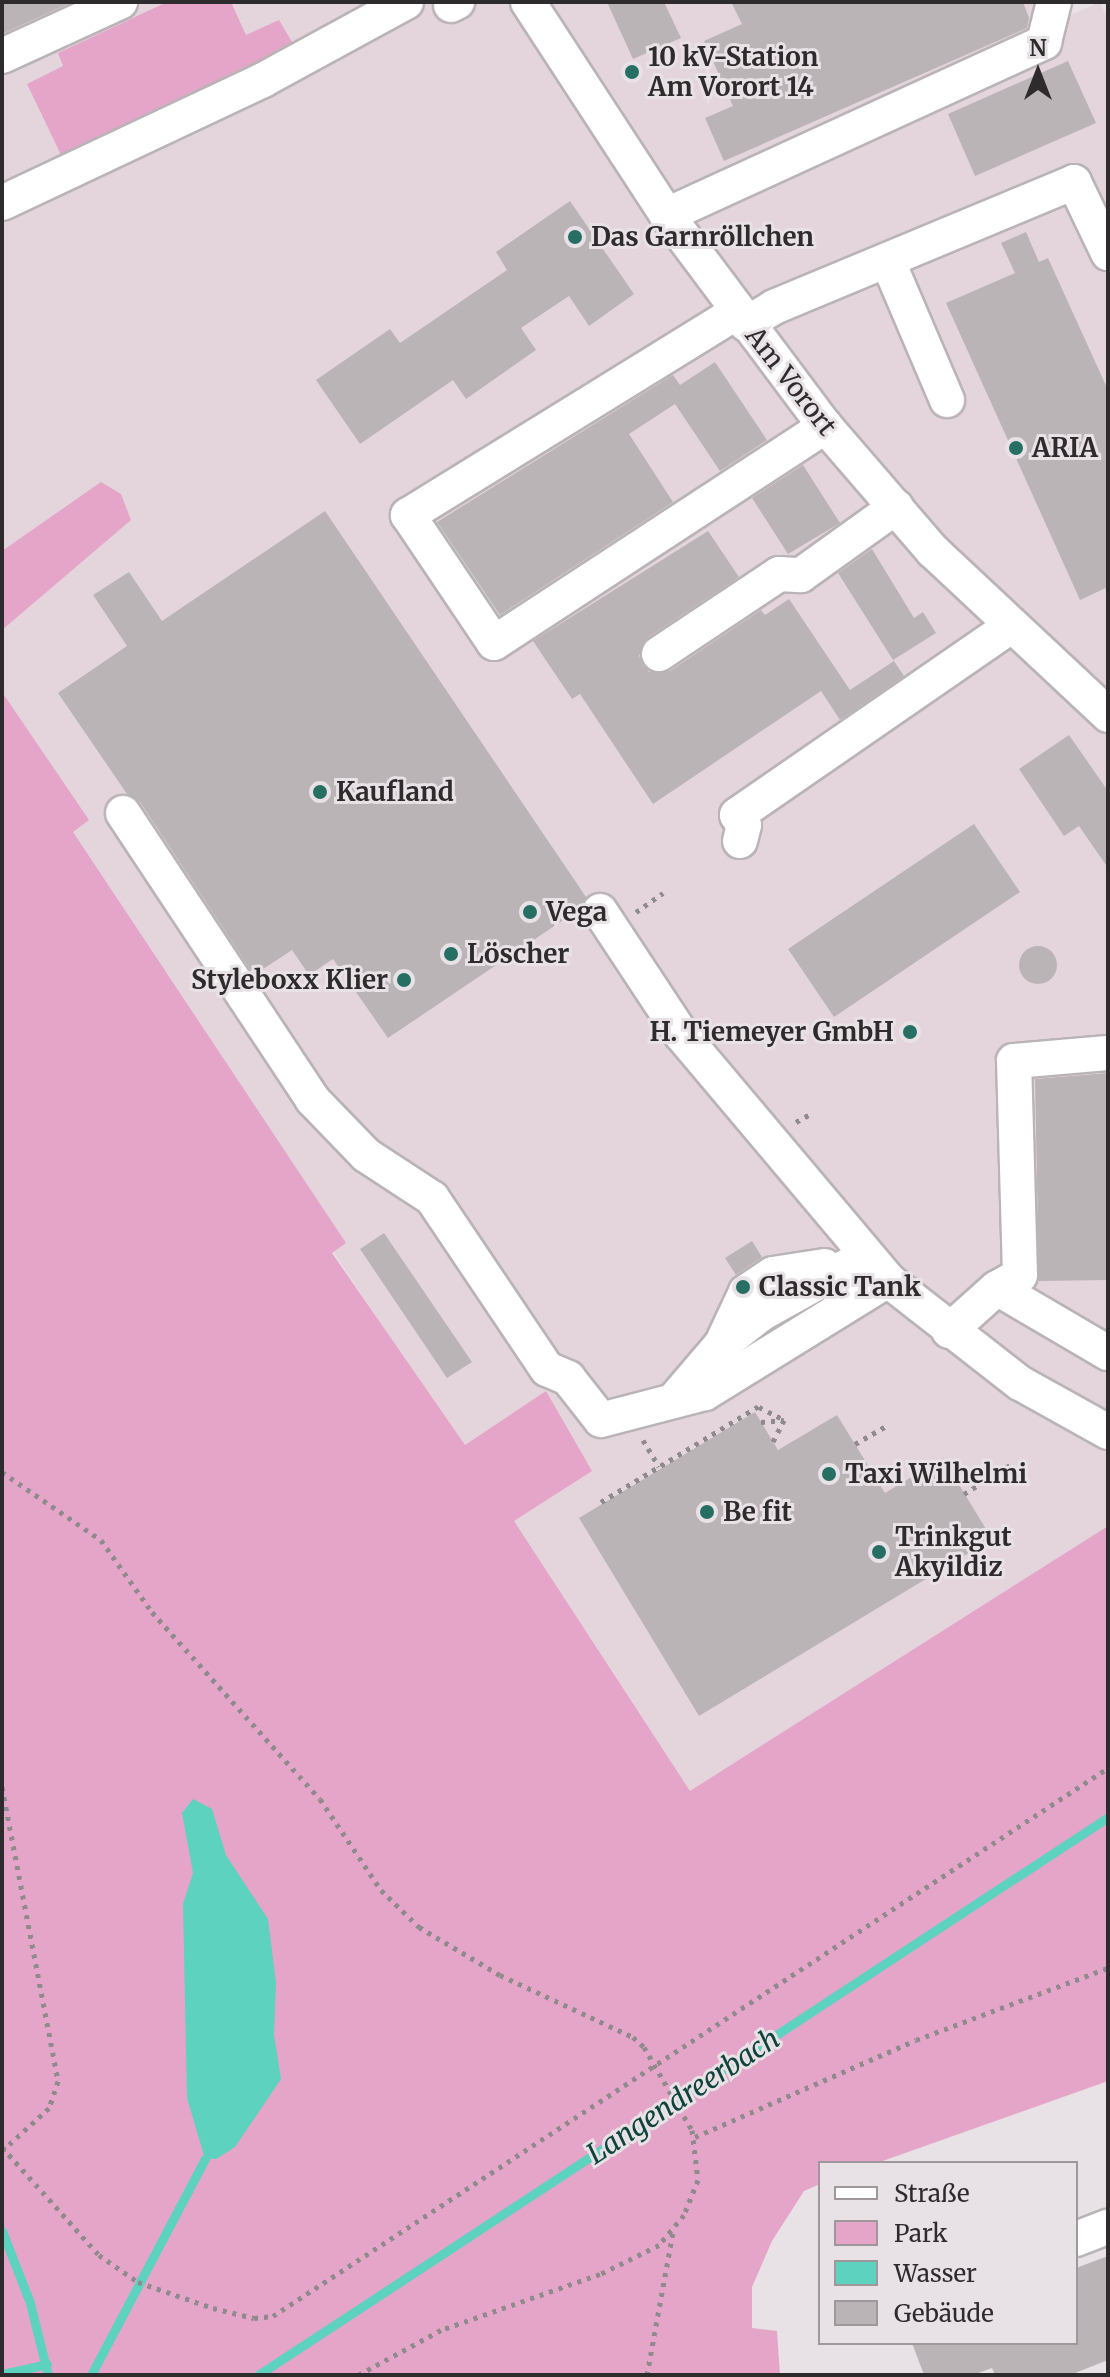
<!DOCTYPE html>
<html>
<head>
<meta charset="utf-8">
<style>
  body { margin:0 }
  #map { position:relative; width:1110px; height:2377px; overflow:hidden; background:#e8e1e5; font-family:Merriweather,serif }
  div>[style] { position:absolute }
  .built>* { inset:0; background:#e4d5dd }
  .green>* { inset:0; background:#e5a5c8 }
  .water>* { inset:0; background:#5cd2bf }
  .stream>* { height:9px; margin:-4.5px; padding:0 4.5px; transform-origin:4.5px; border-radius:4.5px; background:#5cd2bf }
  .building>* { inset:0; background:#bbb4b7 }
  .round { border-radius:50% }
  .path>* { height:5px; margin-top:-2.5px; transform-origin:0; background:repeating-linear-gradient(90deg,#8f8a8c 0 4px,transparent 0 10px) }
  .roads { filter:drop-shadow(2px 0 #bab3b7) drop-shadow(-2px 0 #bab3b7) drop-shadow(0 2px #bab3b7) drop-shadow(0 -2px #bab3b7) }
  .minor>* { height:34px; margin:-17px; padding:0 17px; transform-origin:17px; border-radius:17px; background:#fff }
  .dots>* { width:22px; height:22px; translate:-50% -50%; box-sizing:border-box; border:4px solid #e8e1e5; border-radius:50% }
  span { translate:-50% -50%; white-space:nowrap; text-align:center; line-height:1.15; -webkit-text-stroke:6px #e8e1e5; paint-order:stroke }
  .poi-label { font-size:26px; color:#2e2b2c; font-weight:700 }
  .left { translate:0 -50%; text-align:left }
  .right { translate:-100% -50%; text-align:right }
  .street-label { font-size:26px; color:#2e2b2c }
  .water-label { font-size:28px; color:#0e443c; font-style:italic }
  .frame { position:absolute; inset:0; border:4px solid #2e2b2c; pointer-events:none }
  .legend { position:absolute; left:818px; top:2161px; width:260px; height:184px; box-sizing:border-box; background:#e8e1e5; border:2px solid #9e989b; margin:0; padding:10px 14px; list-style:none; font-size:24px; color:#2e2b2c }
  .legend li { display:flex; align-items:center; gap:16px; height:40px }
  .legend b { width:40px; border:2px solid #9e989b }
  .north { position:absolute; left:998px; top:32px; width:80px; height:80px; -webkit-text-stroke:6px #e8e1e5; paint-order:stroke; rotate:0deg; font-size:22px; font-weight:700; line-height:32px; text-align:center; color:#2e2b2c }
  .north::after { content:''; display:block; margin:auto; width:28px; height:36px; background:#2e2b2c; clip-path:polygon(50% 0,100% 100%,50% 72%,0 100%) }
</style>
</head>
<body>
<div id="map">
  <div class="built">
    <i style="clip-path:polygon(2px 2px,1045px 2px,1055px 22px,1100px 2px,1108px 19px,1108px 1526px,690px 1792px,2px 750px)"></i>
  </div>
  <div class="green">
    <i style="clip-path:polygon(167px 2px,231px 2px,246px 35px,279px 20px,295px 47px,63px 159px,27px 84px,63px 66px,58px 53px)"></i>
    <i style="clip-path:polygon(101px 482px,121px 494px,131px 520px,2px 630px,2px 551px)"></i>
    <i style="clip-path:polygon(2px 692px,89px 820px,73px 832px,346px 1243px,332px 1253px,465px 1445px,546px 1391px,592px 1471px,514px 1521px,690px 1791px,1108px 1526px,1108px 2081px,877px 2163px,820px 2163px,820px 2184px,804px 2191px,772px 2241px,752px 2287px,752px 2328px,777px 2331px,780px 2375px,2px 2375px)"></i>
  </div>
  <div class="water">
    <i style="clip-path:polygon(193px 1799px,212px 1809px,226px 1855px,268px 1919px,276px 1983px,274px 2035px,281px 2079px,235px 2147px,216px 2159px,205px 2159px,187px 2098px,183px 1904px,193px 1873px,182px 1813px)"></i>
  </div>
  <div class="stream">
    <i style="left:2px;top:2231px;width:77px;rotate:68.7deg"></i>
    <i style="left:30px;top:2303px;width:74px;rotate:76deg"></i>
    <i style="left:2px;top:2374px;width:46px;rotate:-12.5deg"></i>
    <i style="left:91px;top:2375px;width:244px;rotate:-62.2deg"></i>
    <i style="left:258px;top:2375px;width:1017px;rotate:-33.28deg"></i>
  </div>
  <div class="building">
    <i style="clip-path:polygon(2px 2px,72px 2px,2px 34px)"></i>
    <i style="clip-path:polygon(607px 2px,664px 2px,681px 38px,633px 59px)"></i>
    <i style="clip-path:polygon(731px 2px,1023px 2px,1029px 18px,1027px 28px,724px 161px,705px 118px,733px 106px,704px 41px,742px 24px)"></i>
    <i style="clip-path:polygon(1068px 61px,1096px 123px,975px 176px,948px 114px)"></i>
    <i style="clip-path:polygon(570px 201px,634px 294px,589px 326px,569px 296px,521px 328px,536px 350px,466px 399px,453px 380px,360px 444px,316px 380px,390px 329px,400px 343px,507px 270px,496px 252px)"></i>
    <i style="clip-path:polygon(1026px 232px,1039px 262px,1048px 258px,1108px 390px,1108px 587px,1080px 600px,946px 303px,1015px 273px,1001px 243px)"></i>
    <i style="clip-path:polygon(715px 362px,767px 440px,720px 471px,675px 404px,629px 434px,673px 502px,500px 615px,437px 522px,673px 375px,680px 385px)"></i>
    <i style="clip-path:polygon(803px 465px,840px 523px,788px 554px,752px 498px)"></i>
    <i style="clip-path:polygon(325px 511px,586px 897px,581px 908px,388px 1038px,333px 959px,309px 975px,292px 950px,254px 975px,140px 802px,127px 794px,58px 693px,127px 646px,93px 595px,129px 572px,162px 621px)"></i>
    <i style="clip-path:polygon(708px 531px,739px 577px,647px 638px,639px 656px,649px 672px,670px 671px,761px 610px,765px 615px,789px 599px,850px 690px,894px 661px,904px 676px,840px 720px,821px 691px,653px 804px,580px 694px,572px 699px,533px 641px)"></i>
    <i style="clip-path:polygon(872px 549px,914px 618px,923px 612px,936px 633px,893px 660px,838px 573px)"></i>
    <i style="clip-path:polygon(1069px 735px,1108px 791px,1108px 868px,1079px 826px,1064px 836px,1019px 769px)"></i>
    <i style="clip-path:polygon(974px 824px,1020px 892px,834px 1017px,788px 949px)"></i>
    <i class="round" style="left:1019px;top:946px;width:38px;height:38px"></i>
    <i style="clip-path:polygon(1108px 1073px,1108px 1280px,1039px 1281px,1035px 1079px)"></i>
    <i style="clip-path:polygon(384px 1233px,472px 1362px,447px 1378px,360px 1249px)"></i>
    <i style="clip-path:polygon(752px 1241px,762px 1257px,736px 1275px,725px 1258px)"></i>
    <i style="clip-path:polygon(755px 1412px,778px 1450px,837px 1415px,885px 1493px,943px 1458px,992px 1539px,699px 1716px,579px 1518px)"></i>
    <i style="clip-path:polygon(1108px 2256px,1108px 2360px,1070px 2375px,995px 2375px,992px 2368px,973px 2375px,924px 2375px,912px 2343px,1076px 2343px,1076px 2268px)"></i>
  </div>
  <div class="path">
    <i style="left:636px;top:912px;width:33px;rotate:-35deg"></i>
    <i style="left:796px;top:1122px;width:18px;rotate:-29deg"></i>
    <i style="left:759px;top:1407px;width:28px;rotate:27deg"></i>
    <i style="left:761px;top:1422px;width:23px;rotate:-5deg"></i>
    <i style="left:784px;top:1420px;width:25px;rotate:117deg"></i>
    <i style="left:643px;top:1440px;width:31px;rotate:59deg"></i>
    <i style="left:855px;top:1444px;width:39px;rotate:-30deg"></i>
    <i style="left:2px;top:1472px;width:120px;rotate:34.5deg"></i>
    <i style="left:101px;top:1540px;width:88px;rotate:54.7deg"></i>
    <i style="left:152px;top:1612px;width:251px;rotate:48.1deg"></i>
    <i style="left:320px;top:1799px;width:110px;rotate:56.2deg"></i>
    <i style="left:381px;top:1890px;width:53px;rotate:44.2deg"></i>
    <i style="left:419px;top:1927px;width:94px;rotate:30.7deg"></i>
    <i style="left:500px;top:1975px;width:147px;rotate:25deg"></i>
    <i style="left:633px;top:2037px;width:15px;rotate:42deg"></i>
    <i style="left:644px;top:2047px;width:96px;rotate:60deg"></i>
    <i style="left:692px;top:2130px;width:50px;rotate:83.2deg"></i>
    <i style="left:698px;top:2180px;width:38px;rotate:112deg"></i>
    <i style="left:684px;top:2215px;width:39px;rotate:130deg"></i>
    <i style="left:659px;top:2245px;width:66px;rotate:153.8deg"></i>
    <i style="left:600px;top:2274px;width:169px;rotate:160.6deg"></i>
    <i style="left:441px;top:2330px;width:94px;rotate:151.5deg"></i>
    <i style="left:964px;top:1494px;width:54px;rotate:-32.2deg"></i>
    <i style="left:601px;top:1502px;width:185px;rotate:-31.3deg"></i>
    <i style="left:2px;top:1787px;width:299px;rotate:79.2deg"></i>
    <i style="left:58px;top:2081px;width:28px;rotate:108deg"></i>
    <i style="left:49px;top:2108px;width:62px;rotate:137.6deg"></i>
    <i style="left:695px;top:2137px;width:241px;rotate:-23.7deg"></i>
    <i style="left:916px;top:2040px;width:205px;rotate:-20.6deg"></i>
    <i style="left:2px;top:2147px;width:145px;rotate:48.1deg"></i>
    <i style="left:99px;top:2255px;width:47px;rotate:34.7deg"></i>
    <i style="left:138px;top:2282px;width:79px;rotate:19.1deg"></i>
    <i style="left:213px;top:2308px;width:42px;rotate:13.7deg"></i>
    <i style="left:254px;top:2318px;width:19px;rotate:-6deg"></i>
    <i style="left:273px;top:2316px;width:999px;rotate:-33.28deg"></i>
    <i style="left:647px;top:2375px;width:145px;rotate:-79.7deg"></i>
  </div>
  <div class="roads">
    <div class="minor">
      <i style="left:528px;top:2px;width:254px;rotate:56.9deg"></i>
      <i style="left:667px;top:215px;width:264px;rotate:53.2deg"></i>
      <i style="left:825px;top:426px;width:165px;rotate:49.2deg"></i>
      <i style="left:933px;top:551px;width:240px;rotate:43.1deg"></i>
      <i style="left:451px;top:5px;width:7px;rotate:-27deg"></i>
      <i style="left:2px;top:56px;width:130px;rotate:-24.6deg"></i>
      <i style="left:2px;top:203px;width:289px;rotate:-25.2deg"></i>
      <i style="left:263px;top:80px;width:163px;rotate:-28.6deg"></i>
      <i style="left:667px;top:215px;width:415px;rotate:-24.6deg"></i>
      <i style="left:1044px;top:42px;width:41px;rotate:-76deg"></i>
      <i style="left:889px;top:264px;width:148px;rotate:66.9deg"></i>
      <i style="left:737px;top:312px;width:387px;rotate:148.3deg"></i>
      <i style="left:408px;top:515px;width:154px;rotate:56.1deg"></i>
      <i style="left:494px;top:643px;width:396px;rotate:-33.2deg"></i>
      <i style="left:746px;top:324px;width:33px;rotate:-31deg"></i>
      <i style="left:774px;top:307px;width:325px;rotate:-22.6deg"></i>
      <i style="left:1074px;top:182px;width:79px;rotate:64.4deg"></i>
      <i style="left:659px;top:654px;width:144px;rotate:-33.7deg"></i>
      <i style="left:779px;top:574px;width:22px;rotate:3deg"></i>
      <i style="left:801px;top:575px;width:117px;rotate:-35.6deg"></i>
      <i style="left:123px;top:813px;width:343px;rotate:56.5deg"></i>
      <i style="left:312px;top:1099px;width:78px;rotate:46deg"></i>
      <i style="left:366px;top:1155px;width:79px;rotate:33.1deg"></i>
      <i style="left:432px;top:1198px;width:206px;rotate:56.1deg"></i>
      <i style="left:547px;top:1369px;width:23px;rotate:23deg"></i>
      <i style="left:568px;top:1378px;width:53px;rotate:51.8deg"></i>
      <i style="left:601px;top:1420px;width:107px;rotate:-14.6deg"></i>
      <i style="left:705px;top:1393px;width:215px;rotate:-31.7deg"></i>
      <i style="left:740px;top:841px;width:16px;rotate:-76deg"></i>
      <i style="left:744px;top:825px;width:12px;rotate:-125deg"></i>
      <i style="left:737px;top:815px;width:331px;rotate:-34.6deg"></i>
      <i style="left:600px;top:911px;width:147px;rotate:56.6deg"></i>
      <i style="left:681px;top:1034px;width:322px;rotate:49.9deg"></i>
      <i style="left:888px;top:1280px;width:167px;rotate:38deg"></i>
      <i style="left:1020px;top:1383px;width:101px;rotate:29.1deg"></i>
      <i style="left:997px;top:1288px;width:129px;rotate:30.4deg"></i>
      <i style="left:949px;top:1331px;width:64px;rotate:-41.9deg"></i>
      <i style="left:997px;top:1288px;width:26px;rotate:-29deg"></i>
      <i style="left:1020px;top:1275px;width:214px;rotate:-91.6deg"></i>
      <i style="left:1014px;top:1061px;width:94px;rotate:-4.9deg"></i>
      <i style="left:724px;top:1339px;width:52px;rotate:-64.9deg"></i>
      <i style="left:746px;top:1292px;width:32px;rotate:-34deg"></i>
      <i style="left:773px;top:1274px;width:52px;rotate:-8.9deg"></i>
      <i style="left:673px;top:1401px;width:72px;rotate:-49.5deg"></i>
      <i style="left:720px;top:1346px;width:52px;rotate:-38deg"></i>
      <i style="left:761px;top:1314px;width:119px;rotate:-29.1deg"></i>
      <i style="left:1076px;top:2239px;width:34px;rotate:-21deg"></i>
    </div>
  </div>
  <div class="dots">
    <i style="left:632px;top:72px;background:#276e63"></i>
    <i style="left:575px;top:237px;background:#276e63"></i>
    <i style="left:1016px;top:448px;background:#276e63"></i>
    <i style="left:320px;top:792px;background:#276e63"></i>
    <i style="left:530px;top:912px;background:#276e63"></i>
    <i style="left:451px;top:954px;background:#276e63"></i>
    <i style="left:404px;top:980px;background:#276e63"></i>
    <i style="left:910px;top:1032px;background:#276e63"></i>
    <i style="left:743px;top:1287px;background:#276e63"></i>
    <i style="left:829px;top:1474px;background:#276e63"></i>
    <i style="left:707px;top:1512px;background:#276e63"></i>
    <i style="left:879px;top:1552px;background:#276e63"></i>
  </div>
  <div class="poi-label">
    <span class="left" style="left:648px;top:72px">10 kV-Station<br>Am Vorort 14</span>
    <span class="left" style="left:591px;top:237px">Das Garnröllchen</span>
    <span class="left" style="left:1032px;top:448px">ARIA</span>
    <span class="left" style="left:336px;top:792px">Kaufland</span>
    <span class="left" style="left:546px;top:912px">Vega</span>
    <span class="left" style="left:467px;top:954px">Löscher</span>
    <span class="right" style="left:388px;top:980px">Styleboxx Klier</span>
    <span class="right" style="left:894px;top:1032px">H. Tiemeyer GmbH</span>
    <span class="left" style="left:759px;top:1287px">Classic Tank</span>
    <span class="left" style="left:845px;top:1474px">Taxi Wilhelmi</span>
    <span class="left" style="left:723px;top:1512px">Be fit</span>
    <span class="left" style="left:895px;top:1552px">Trinkgut<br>Akyildiz</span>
  </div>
  <div class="street-label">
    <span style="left:791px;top:381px;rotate:52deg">Am Vorort</span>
  </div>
  <div class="water-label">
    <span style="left:683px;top:2096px;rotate:-33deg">Langendreerbach</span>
  </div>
  <div class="frame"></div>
  <ul class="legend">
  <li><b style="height:10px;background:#fff"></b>Straße</li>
  <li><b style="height:22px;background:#e5a5c8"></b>Park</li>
  <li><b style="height:22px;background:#5cd2bf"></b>Wasser</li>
  <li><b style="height:22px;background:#bbb4b7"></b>Gebäude</li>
  </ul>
  <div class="north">N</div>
</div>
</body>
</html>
